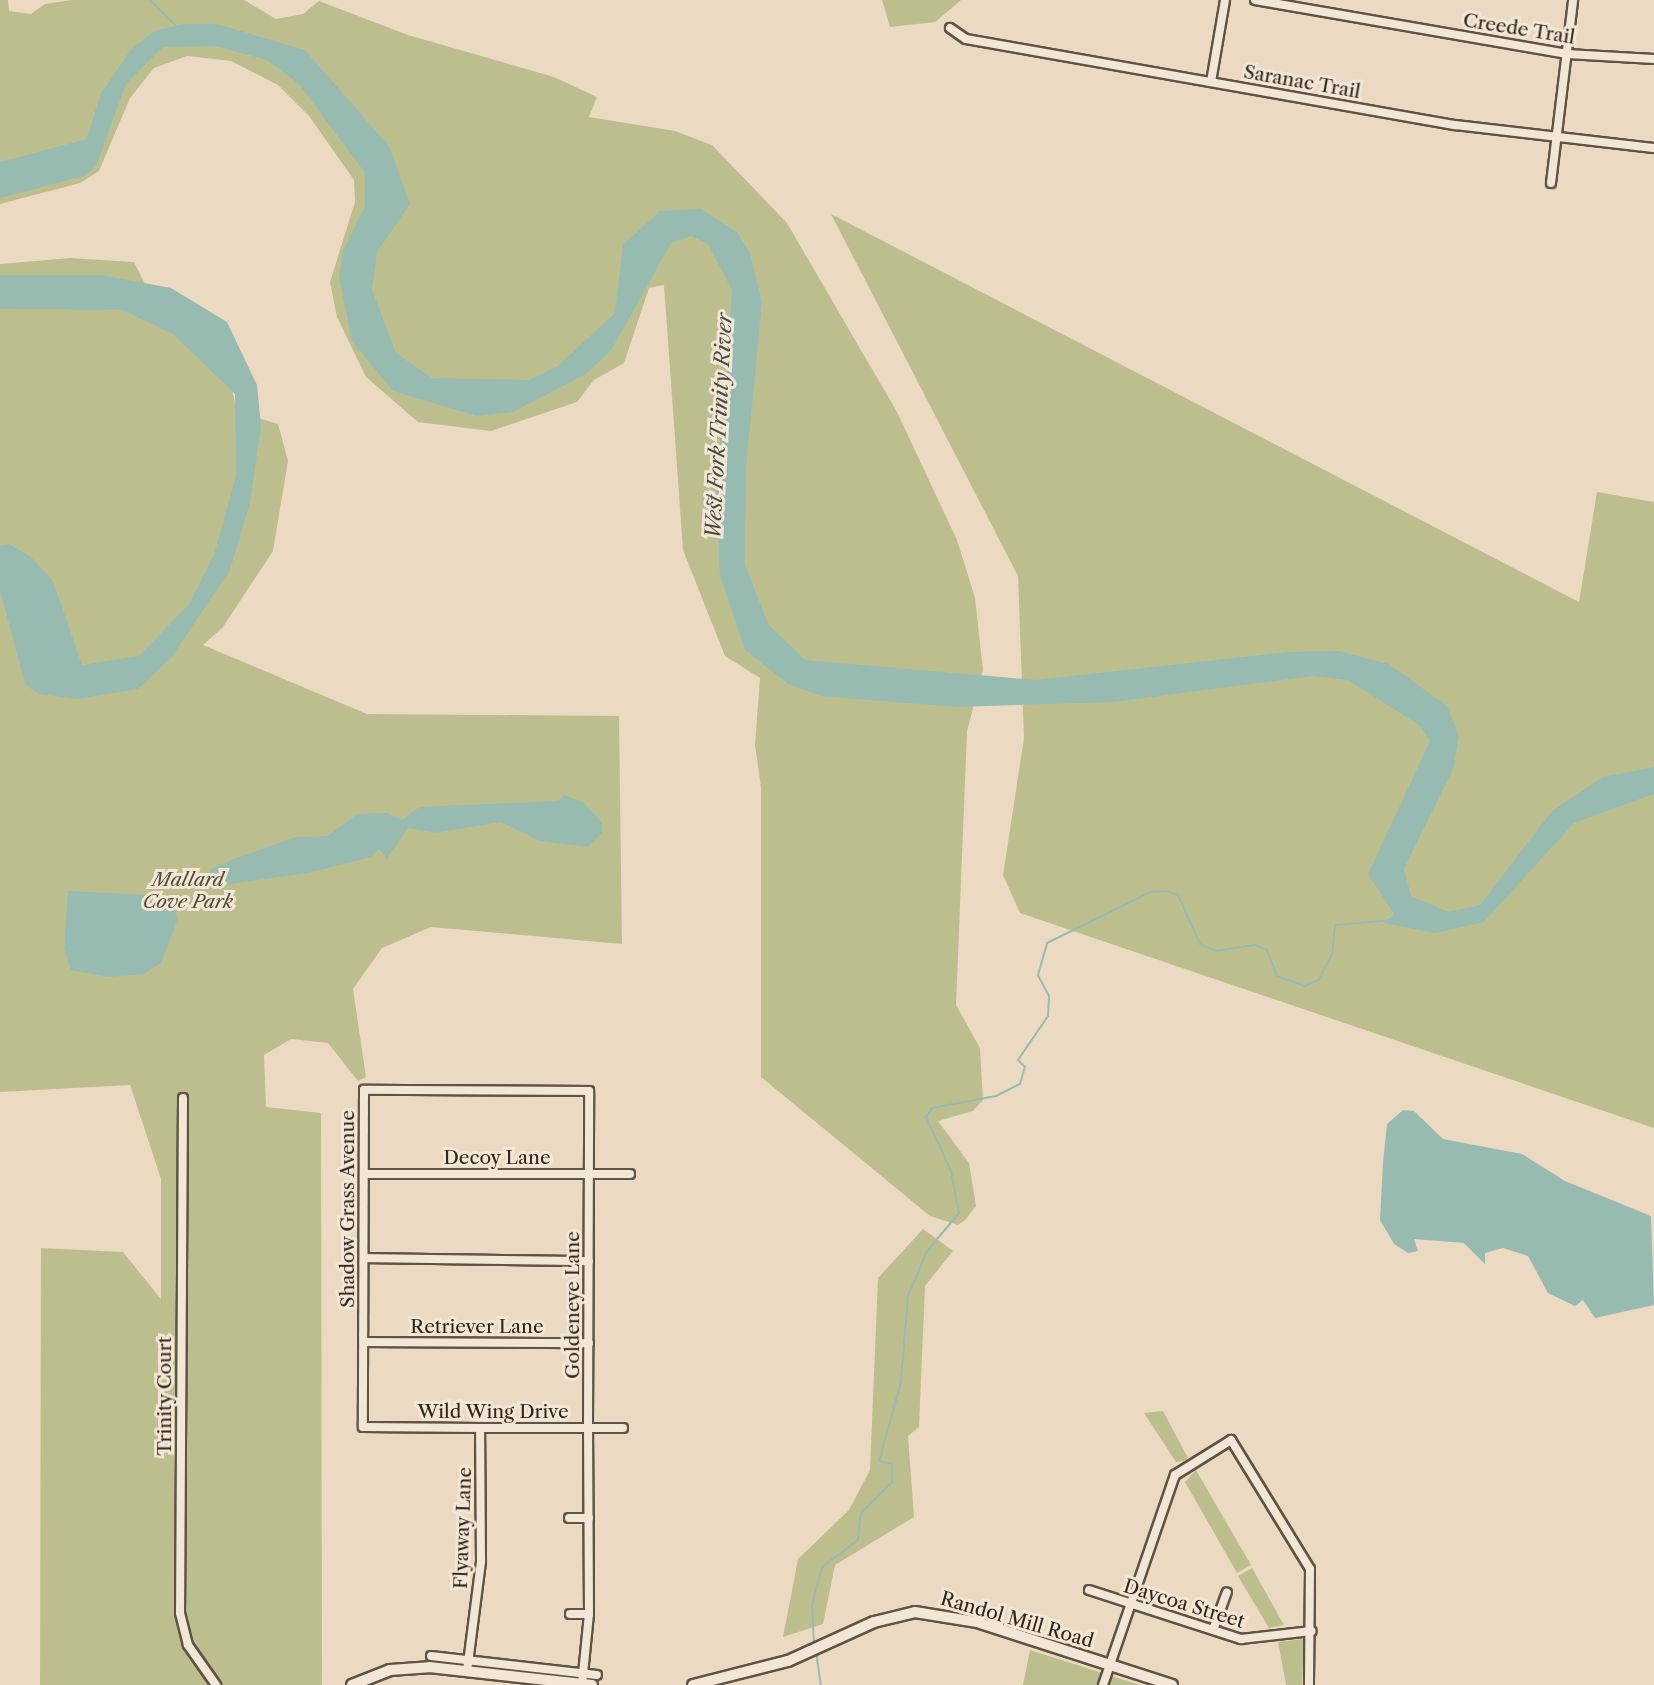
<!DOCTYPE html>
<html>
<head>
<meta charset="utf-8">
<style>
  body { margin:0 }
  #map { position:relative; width:1654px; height:1685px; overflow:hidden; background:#ebdac1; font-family:"Libre Caslon Text",serif }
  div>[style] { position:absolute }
  .green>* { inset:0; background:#bdbe8e }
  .water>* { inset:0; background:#98bbb1 }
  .stream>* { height:2px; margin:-1px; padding:0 1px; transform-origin:1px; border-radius:1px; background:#98bbb1 }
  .roads { filter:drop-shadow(2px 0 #5f5343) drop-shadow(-2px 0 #5f5343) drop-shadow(0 2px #5f5343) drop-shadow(0 -2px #5f5343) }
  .street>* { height:8px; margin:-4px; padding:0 4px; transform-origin:4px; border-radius:4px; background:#f2e7d7 }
  .secondary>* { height:10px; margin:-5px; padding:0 5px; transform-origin:5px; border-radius:5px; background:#f2e7d7 }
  span { translate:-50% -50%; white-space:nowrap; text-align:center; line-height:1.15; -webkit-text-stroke:6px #f2e7d7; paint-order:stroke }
  .street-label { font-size:19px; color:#302619 }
  .park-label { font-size:19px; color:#534c36; font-style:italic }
  .water-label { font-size:21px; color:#4a4b3f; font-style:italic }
</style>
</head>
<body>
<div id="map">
  <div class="green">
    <i style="clip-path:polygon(0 0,8px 0,9px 11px,31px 14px,45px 4px,72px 0,244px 0,276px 19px,303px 14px,319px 1px,408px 35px,554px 77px,597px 97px,589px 117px,675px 131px,712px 145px,787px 223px,897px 412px,957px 540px,975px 598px,983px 670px,967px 731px,956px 1005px,980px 1048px,983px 1100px,973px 1111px,938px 1121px,969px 1163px,976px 1206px,965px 1220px,958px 1225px,930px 1216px,761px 1077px,761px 787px,755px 745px,760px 678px,725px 656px,683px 550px,664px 285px,649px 288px,624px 363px,594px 380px,577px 402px,491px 431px,418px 422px,366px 377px,337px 317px,330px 282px,355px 202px,354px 180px,309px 116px,278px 85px,231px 61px,187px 56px,154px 68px,130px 98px,99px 171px,80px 183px,0 204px)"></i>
    <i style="clip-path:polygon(882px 0,961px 0,935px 22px,890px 27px)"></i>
    <i style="clip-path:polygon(831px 214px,1579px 602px,1597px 492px,1654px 502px,1654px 1128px,1020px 913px,1003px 875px,1024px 738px,1018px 576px)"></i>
    <i style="clip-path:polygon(70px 258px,134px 262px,154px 302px,228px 371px,237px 411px,278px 424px,288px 461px,273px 551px,223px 627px,203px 645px,367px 714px,619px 716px,622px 944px,431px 927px,382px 948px,353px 989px,366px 1077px,358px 1081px,328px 1043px,291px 1039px,264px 1055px,266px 1107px,321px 1113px,322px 1685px,40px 1685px,41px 1248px,123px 1252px,161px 1299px,161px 1179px,130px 1085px,0 1092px,0 264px)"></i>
    <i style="clip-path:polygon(923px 1229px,953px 1251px,925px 1286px,919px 1427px,908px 1436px,914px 1517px,835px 1565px,823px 1624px,783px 1637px,798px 1559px,849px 1510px,870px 1470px,878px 1278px)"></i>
    <i style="clip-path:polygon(1163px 1411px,1188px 1458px,1184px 1461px,1176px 1462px,1144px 1413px)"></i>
    <i style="clip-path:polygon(1196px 1470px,1251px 1565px,1237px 1573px,1185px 1482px)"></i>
    <i style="clip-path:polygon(1252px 1568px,1261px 1584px,1284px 1625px,1269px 1628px,1238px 1576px)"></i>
    <i style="clip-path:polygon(1304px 1639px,1302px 1685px,1286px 1685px,1278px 1642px)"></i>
    <i style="clip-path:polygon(1030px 1650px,1140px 1685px,1023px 1685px)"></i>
  </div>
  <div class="water">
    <i style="clip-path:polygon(182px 24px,217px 24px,305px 50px,389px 146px,410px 204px,377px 252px,372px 290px,396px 353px,432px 378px,529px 380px,558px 366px,615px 313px,623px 245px,660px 211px,701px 209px,737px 232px,750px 253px,762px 302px,746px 468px,745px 564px,768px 624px,805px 660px,1035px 680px,1287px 652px,1338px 651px,1389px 664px,1447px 706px,1459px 736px,1454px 767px,1404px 869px,1411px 896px,1449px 912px,1480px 905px,1552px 811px,1603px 777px,1654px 767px,1654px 794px,1574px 823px,1484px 922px,1435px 933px,1384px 923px,1394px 914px,1368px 874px,1430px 741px,1419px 725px,1348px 680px,1313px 676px,1113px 702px,956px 707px,822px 696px,788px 684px,745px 650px,720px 575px,716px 494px,732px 290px,708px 244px,691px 236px,671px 243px,612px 349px,586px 374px,513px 412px,476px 416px,393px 391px,352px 341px,339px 276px,343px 251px,365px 206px,365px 173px,299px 84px,267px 60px,215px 46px,163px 47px,126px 84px,96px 166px,84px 176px,0 198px,0 162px,87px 139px,100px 95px,130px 51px,154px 31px)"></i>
    <i style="clip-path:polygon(0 275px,101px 275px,171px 288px,227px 322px,257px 385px,261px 426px,250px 503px,230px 570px,171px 658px,138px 689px,78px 699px,38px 694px,25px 684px,0 590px,0 546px,9px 544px,31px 557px,53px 581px,82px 665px,139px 656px,190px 603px,214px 555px,236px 476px,235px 394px,173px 334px,122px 310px,0 309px)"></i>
    <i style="clip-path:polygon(564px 795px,584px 803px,602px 823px,602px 833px,588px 847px,540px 841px,501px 822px,435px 833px,408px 828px,387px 858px,379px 849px,371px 857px,308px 873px,223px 885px,210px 878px,211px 869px,231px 860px,296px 837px,328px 836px,357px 814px,388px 813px,402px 820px,419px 807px,558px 801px)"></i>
    <i style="clip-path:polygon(68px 891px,173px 896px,177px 921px,161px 963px,144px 974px,108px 977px,71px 970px,64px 949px)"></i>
    <i style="clip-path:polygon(1403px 1110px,1414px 1111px,1443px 1139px,1522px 1154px,1565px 1181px,1651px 1216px,1654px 1305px,1595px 1318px,1583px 1300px,1575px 1306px,1548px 1293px,1528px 1256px,1503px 1248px,1485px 1253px,1485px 1264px,1464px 1243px,1414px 1239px,1418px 1251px,1408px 1253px,1394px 1244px,1380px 1220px,1383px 1162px,1387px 1124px)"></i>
  </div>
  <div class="stream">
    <i style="left:150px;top:0;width:37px;rotate:45deg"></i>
    <i style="left:814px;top:1643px;width:38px;rotate:-93deg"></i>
    <i style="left:812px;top:1605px;width:39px;rotate:-75deg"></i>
    <i style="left:822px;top:1567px;width:45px;rotate:-36.9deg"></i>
    <i style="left:858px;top:1540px;width:27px;rotate:-84deg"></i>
    <i style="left:861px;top:1513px;width:44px;rotate:-45deg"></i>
    <i style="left:892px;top:1482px;width:18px;rotate:-90deg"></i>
    <i style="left:892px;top:1464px;width:13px;rotate:-167deg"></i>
    <i style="left:879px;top:1461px;width:82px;rotate:-74.4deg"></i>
    <i style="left:901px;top:1382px;width:86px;rotate:-85.3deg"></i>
    <i style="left:908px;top:1296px;width:49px;rotate:-67.1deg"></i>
    <i style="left:927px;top:1251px;width:50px;rotate:-49.9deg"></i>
    <i style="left:959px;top:1213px;width:43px;rotate:-100.8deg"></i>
    <i style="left:951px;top:1171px;width:60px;rotate:-114.8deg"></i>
    <i style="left:926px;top:1117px;width:11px;rotate:-56deg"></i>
    <i style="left:932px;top:1108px;width:65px;rotate:-10.6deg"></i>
    <i style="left:996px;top:1096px;width:27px;rotate:-27deg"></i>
    <i style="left:1020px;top:1084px;width:18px;rotate:-74deg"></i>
    <i style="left:1025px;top:1067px;width:10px;rotate:-135deg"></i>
    <i style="left:1018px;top:1060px;width:53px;rotate:-55.7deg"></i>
    <i style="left:1048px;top:1016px;width:20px;rotate:-87deg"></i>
    <i style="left:1049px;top:996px;width:24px;rotate:-118deg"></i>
    <i style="left:1038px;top:975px;width:33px;rotate:-74deg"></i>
    <i style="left:1047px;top:943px;width:116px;rotate:-26.1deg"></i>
    <i style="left:1151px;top:892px;width:15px;rotate:-4deg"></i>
    <i style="left:1166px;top:891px;width:13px;rotate:18deg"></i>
    <i style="left:1178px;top:895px;width:54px;rotate:65.8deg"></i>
    <i style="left:1200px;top:944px;width:17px;rotate:25deg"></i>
    <i style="left:1215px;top:951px;width:40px;rotate:-8.5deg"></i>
    <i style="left:1255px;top:945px;width:13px;rotate:23deg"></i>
    <i style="left:1267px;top:950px;width:28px;rotate:69deg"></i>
    <i style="left:1277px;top:976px;width:30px;rotate:20deg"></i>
    <i style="left:1305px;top:986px;width:14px;rotate:-25deg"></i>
    <i style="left:1318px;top:980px;width:29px;rotate:-61deg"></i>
    <i style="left:1332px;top:955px;width:30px;rotate:-84deg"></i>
    <i style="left:1335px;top:925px;width:59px;rotate:-4.8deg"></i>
    <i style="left:816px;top:1651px;width:34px;rotate:82deg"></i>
  </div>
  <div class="roads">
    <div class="street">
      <i style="left:1255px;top:0;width:317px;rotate:9.8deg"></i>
      <i style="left:1567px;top:54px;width:87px;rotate:3.3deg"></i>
      <i style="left:950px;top:28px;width:19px;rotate:35deg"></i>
      <i style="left:966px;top:39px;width:497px;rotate:10deg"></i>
      <i style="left:1455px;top:125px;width:200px;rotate:6.6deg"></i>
      <i style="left:1211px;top:82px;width:83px;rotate:-80.3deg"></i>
      <i style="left:1551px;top:183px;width:184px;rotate:-83.1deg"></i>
      <i style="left:183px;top:1098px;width:515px;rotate:90.33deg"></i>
      <i style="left:180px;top:1613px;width:33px;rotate:76deg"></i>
      <i style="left:188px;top:1645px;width:49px;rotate:55deg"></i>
      <i style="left:364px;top:1174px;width:266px"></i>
      <i style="left:364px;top:1258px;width:225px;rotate:0.8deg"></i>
      <i style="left:364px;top:1342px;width:225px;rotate:0.3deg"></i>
      <i style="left:569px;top:1518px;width:20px"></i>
      <i style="left:1089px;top:1590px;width:160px;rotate:17.9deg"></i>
      <i style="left:1241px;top:1639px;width:71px;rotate:-6.4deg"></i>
      <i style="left:570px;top:1614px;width:19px"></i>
      <i style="left:1213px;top:1630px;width:40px;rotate:-69.8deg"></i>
      <i style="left:431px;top:1656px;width:167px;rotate:6.5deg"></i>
      <i style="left:467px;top:1671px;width:111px;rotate:-82.7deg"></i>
      <i style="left:481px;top:1561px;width:133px;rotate:-90.4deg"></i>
      <i style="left:582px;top:1684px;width:70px;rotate:-84.3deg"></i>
      <i style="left:589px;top:1614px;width:186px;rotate:-90.3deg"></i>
      <i style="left:588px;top:1428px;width:337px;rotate:-89.8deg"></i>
      <i style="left:589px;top:1091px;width:225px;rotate:-179.7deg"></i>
      <i style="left:364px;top:1090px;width:337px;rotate:90.2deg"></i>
      <i style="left:363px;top:1427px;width:117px;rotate:0.5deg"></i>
      <i style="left:480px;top:1428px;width:143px"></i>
      <i style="left:1103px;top:1685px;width:222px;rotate:-71.1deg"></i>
      <i style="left:1175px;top:1475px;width:66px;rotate:-32deg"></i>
      <i style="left:1231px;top:1440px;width:151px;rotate:58.5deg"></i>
      <i style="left:1310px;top:1569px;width:116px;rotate:90.5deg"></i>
    </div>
    <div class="secondary">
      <i style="left:352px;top:1685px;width:41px;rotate:-21.5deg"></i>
      <i style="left:390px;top:1670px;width:39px;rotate:-4deg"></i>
      <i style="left:429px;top:1667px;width:164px;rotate:6.3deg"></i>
      <i style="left:693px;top:1685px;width:98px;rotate:-14.2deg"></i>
      <i style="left:788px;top:1661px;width:94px;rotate:-24.4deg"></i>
      <i style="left:874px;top:1622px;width:42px;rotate:-13.7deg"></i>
      <i style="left:915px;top:1612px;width:63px;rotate:9.2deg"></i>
      <i style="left:977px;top:1622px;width:205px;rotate:17.9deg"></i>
    </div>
  </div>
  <div class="street-label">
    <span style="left:1519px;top:29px;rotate:9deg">Creede Trail</span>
    <span style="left:1302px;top:82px;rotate:10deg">Saranac Trail</span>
    <span style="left:497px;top:1158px">Decoy Lane</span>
    <span style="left:348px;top:1209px;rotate:-90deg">Shadow Grass Avenue</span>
    <span style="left:573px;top:1305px;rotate:-90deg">Goldeneye Lane</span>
    <span style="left:477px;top:1327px">Retriever Lane</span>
    <span style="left:165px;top:1396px;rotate:-90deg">Trinity Court</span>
    <span style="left:493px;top:1412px">Wild Wing Drive</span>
    <span style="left:463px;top:1528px;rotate:-88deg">Flyaway Lane</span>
    <span style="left:1184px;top:1604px;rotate:17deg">Daycoa Street</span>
    <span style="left:1017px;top:1620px;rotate:16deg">Randol Mill Road</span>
  </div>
  <div class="park-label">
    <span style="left:188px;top:891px">Mallard<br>Cove Park</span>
  </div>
  <div class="water-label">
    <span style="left:719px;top:426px;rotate:-87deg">West Fork Trinity River</span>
  </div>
</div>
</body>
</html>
